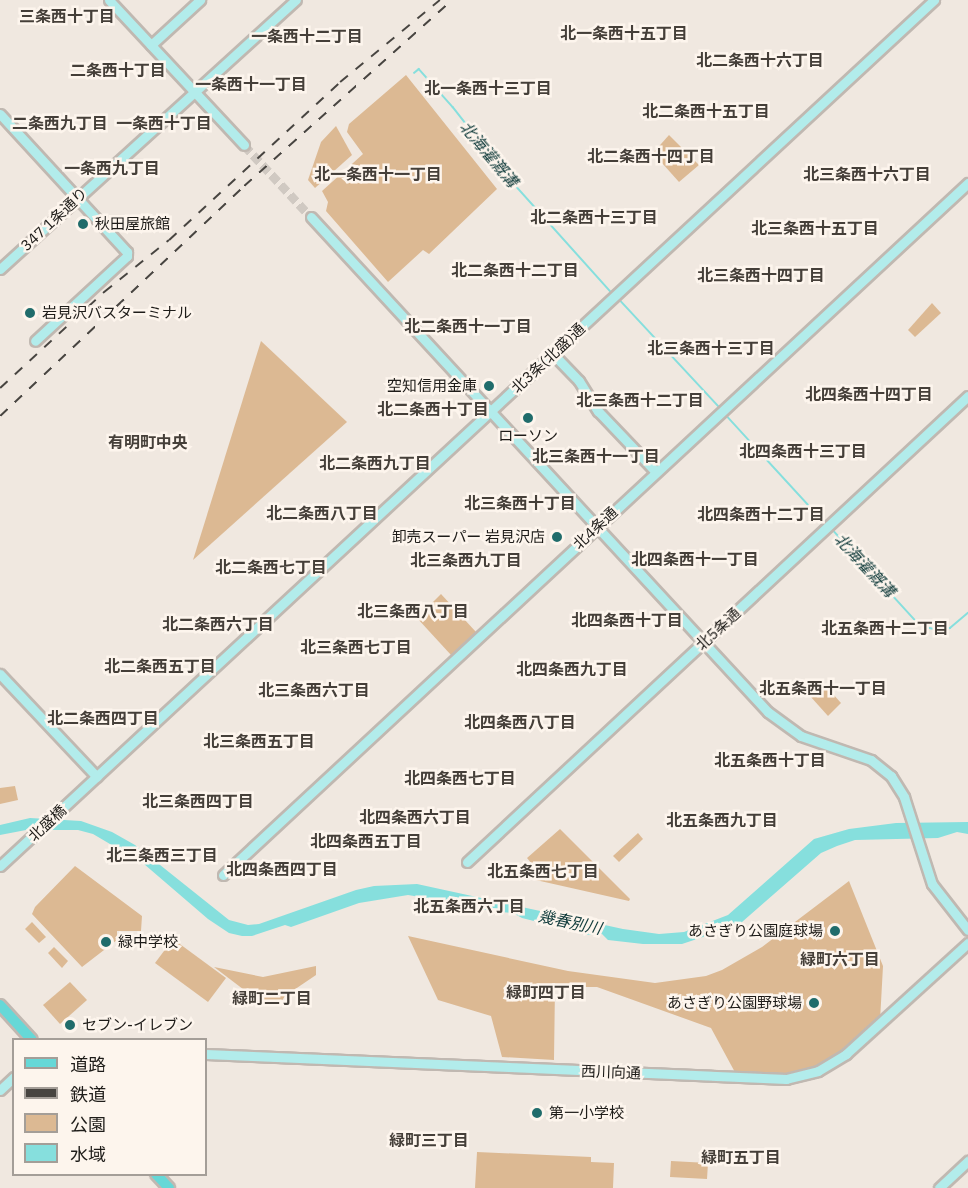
<!DOCTYPE html>
<html>
<head>
<meta charset="utf-8">
<style>
  body { margin:0 }
  #map { position:relative; width:968px; height:1188px; overflow:hidden; background:#f0e8e0; font-family:"IBM Plex Sans","Noto Sans JP",sans-serif }
  div>[style] { position:absolute }
  .green>* { inset:0; background:#dcb993 }
  .water>* { inset:0; background:#86dfdd }
  .stream>* { height:1.5px; margin:-0.75px; padding:0 0.75px; transform-origin:0.75px; border-radius:0.75px; background:#86dfdd }
  .secondary-tunnel>* { height:9px; margin-top:-4.5px; transform-origin:0; background:repeating-linear-gradient(90deg,#d0c9c2 0 9px,transparent 0 13.5px) }
  .roads { filter:drop-shadow(2px 0 #c0b8b1) drop-shadow(-2px 0 #c0b8b1) drop-shadow(0 2px #c0b8b1) drop-shadow(0 -2px #c0b8b1) }
  .secondary>* { height:9px; margin:-4.5px; padding:0 4.5px; transform-origin:4.5px; border-radius:4.5px; background:#b2eceb }
  .primary>* { height:10px; margin:-5px; padding:0 5px; transform-origin:5px; border-radius:5px; background:#66d8d7 }
  .rail>* { height:1.5px; margin-top:-0.75px; transform-origin:0; background:repeating-linear-gradient(90deg,#474440 0 10px,transparent 0 20px) }
  .dots>* { width:16px; height:16px; translate:-50% -50%; box-sizing:border-box; border:3px solid #fdf5ed; border-radius:50% }
  span { translate:-50% -50%; white-space:nowrap; text-align:center; line-height:1.15; -webkit-text-stroke:5px #fdf5ed; paint-order:stroke }
  .street-label { font-size:15px; color:#1e1c19 }
  .poi-label { font-size:15px; color:#1e1c19 }
  .left { translate:0 -50%; text-align:left }
  .right { translate:-100% -50%; text-align:right }
  .neighbourhood-label { font-size:16px; color:#453f39; font-weight:700 }
  .water-label { font-size:16px; color:#0f3a3a; font-style:italic }
  .legend { position:absolute; left:12px; top:1038px; width:195px; height:138px; box-sizing:border-box; background:#fdf5ed; border:2px solid #a49e98; margin:0; padding:8px 10px; list-style:none; font-size:18px; color:#1e1c19 }
  .legend li { display:flex; align-items:center; gap:12px; height:30px }
  .legend b { width:30px; border:2px solid #a49e98 }
</style>
</head>
<body>
<div id="map">
  <div class="green">
    <i style="clip-path:polygon(406px 75px,497px 189px,429px 254px,423px 250px,388px 282px,326px 211px,328px 202px,322px 191px,363px 154px,347px 132px,349px 124px)"></i>
    <i style="clip-path:polygon(336px 126px,352px 155px,315px 188px,308px 180px,321px 142px)"></i>
    <i style="clip-path:polygon(669px 135px,699px 165px,679px 182px,653px 153px)"></i>
    <i style="clip-path:polygon(932px 303px,941px 313px,915px 337px,908px 330px)"></i>
    <i style="clip-path:polygon(261px 341px,347px 422px,193px 560px)"></i>
    <i style="clip-path:polygon(441px 594px,476px 632px,451px 655px,417px 618px)"></i>
    <i style="clip-path:polygon(824px 684px,841px 703px,828px 716px,810px 696px)"></i>
    <i style="clip-path:polygon(15px 786px,18px 800px,0 804px,0 788px)"></i>
    <i style="clip-path:polygon(560px 829px,630px 899px,629px 901px,518px 876px,532px 864px,527px 858px)"></i>
    <i style="clip-path:polygon(638px 833px,643px 839px,619px 862px,613px 856px)"></i>
    <i style="clip-path:polygon(75px 866px,142px 916px,141px 931px,117px 931px,117px 940px,82px 967px,32px 914px,35px 907px)"></i>
    <i style="clip-path:polygon(849px 881px,883px 966px,880px 1021px,828px 1063px,794px 1076px,737px 1076px,711px 1028px,597px 987px,555px 987px,554px 1060px,502px 1057px,491px 1016px,438px 1000px,408px 936px,568px 971px,655px 983px,706px 976px,722px 970px,762px 947px)"></i>
    <i style="clip-path:polygon(32px 922px,46px 937px,39px 943px,25px 929px)"></i>
    <i style="clip-path:polygon(173px 939px,226px 978px,208px 1002px,155px 963px)"></i>
    <i style="clip-path:polygon(54px 947px,68px 961px,62px 968px,48px 953px)"></i>
    <i style="clip-path:polygon(316px 966px,316px 975px,285px 996px,279px 1005px,264px 1005px,214px 967px,263px 977px)"></i>
    <i style="clip-path:polygon(70px 982px,87px 1000px,60px 1024px,43px 1005px)"></i>
    <i style="clip-path:polygon(477px 1152px,591px 1157px,591px 1162px,614px 1163px,613px 1188px,475px 1188px)"></i>
    <i style="clip-path:polygon(671px 1161px,708px 1163px,707px 1179px,670px 1177px)"></i>
  </div>
  <div class="water">
    <i style="clip-path:polygon(30px 818px,81px 821px,112px 832px,135px 845px,229px 920px,248px 925px,259px 924px,356px 890px,374px 886px,417px 884px,623px 929px,659px 934px,684px 932px,728px 915px,814px 839px,849px 829px,896px 823px,968px 822px,968px 834px,957px 832px,938px 838px,855px 840px,837px 846px,821px 853px,742px 922px,733px 927px,682px 944px,643px 944px,608px 940px,602px 934px,589px 935px,522px 918px,513px 913px,488px 911px,476px 906px,471px 909px,456px 903px,408px 895px,359px 903px,291px 927px,285px 925px,252px 936px,242px 936px,229px 933px,208px 919px,144px 864px,93px 834px,78px 830px,26px 830px,0 835px,0 825px)"></i>
  </div>
  <div class="stream">
    <i style="left:414px;top:73px;width:6px;rotate:-39deg"></i>
    <i style="left:419px;top:69px;width:51px;rotate:48.2deg"></i>
    <i style="left:453px;top:107px;width:88px;rotate:52deg"></i>
    <i style="left:507px;top:176px;width:157px;rotate:48.1deg"></i>
    <i style="left:618px;top:298px;width:151px;rotate:47.1deg"></i>
    <i style="left:726px;top:415px;width:148px;rotate:47.5deg"></i>
    <i style="left:832px;top:529px;width:123px;rotate:47.6deg"></i>
    <i style="left:915px;top:620px;width:12px;rotate:35deg"></i>
    <i style="left:925px;top:627px;width:14px;rotate:12deg"></i>
    <i style="left:939px;top:630px;width:11px;rotate:-10deg"></i>
    <i style="left:950px;top:628px;width:23px;rotate:-40deg"></i>
  </div>
  <div class="secondary-tunnel">
    <i style="left:244px;top:145px;width:98px;rotate:47.1deg"></i>
  </div>
  <div class="roads">
    <div class="secondary">
      <i style="left:109px;top:0;width:198px;rotate:47deg"></i>
      <i style="left:151px;top:45px;width:67px;rotate:-42.6deg"></i>
      <i style="left:0;top:114px;width:188px;rotate:47.4deg"></i>
      <i style="left:127px;top:252px;width:4px;rotate:90deg"></i>
      <i style="left:127px;top:256px;width:125px;rotate:137.3deg"></i>
      <i style="left:311px;top:217px;width:674px;rotate:47.29deg"></i>
      <i style="left:768px;top:712px;width:41px;rotate:36deg"></i>
      <i style="left:801px;top:736px;width:74px;rotate:18.9deg"></i>
      <i style="left:871px;top:760px;width:26px;rotate:39deg"></i>
      <i style="left:891px;top:776px;width:25px;rotate:58deg"></i>
      <i style="left:904px;top:797px;width:91px;rotate:72.2deg"></i>
      <i style="left:932px;top:884px;width:58px;rotate:52deg"></i>
      <i style="left:0;top:269px;width:400px;rotate:-42.3deg"></i>
      <i style="left:553px;top:354px;width:37px;rotate:46deg"></i>
      <i style="left:579px;top:381px;width:36px;rotate:58deg"></i>
      <i style="left:598px;top:411px;width:84px;rotate:46.4deg"></i>
      <i style="left:0;top:674px;width:141px;rotate:46.7deg"></i>
      <i style="left:467px;top:862px;width:684px;rotate:-42.93deg"></i>
      <i style="left:0;top:866px;width:1274px;rotate:-42.84deg"></i>
      <i style="left:223px;top:875px;width:1017px;rotate:-42.89deg"></i>
      <i style="left:206px;top:1054px;width:581px;rotate:2.47deg"></i>
      <i style="left:786px;top:1079px;width:33px;rotate:-14deg"></i>
      <i style="left:818px;top:1071px;width:33px;rotate:-31deg"></i>
      <i style="left:846px;top:1054px;width:165px;rotate:-42.3deg"></i>
      <i style="left:0;top:1090px;width:19px;rotate:-43deg"></i>
      <i style="left:939px;top:1188px;width:40px;rotate:-43deg"></i>
    </div>
    <div class="primary">
      <i style="left:0;top:1005px;width:47px;rotate:47.6deg"></i>
      <i style="left:156px;top:1174px;width:19px;rotate:47deg"></i>
    </div>
  </div>
  <div class="rail">
    <i style="left:0;top:388px;width:142px;rotate:-42.7deg"></i>
    <i style="left:104px;top:292px;width:83px;rotate:-38.7deg"></i>
    <i style="left:169px;top:240px;width:233px;rotate:-42.7deg"></i>
    <i style="left:340px;top:82px;width:129px;rotate:-39.4deg"></i>
    <i style="left:0;top:416px;width:335px;rotate:-43.3deg"></i>
    <i style="left:244px;top:186px;width:279px;rotate:-41.8deg"></i>
  </div>
  <div class="dots">
    <i style="left:83px;top:224px;background:#206c6b"></i>
    <i style="left:30px;top:313px;background:#206c6b"></i>
    <i style="left:489px;top:386px;background:#206c6b"></i>
    <i style="left:528px;top:418px;background:#206c6b"></i>
    <i style="left:557px;top:537px;background:#206c6b"></i>
    <i style="left:835px;top:931px;background:#206c6b"></i>
    <i style="left:106px;top:942px;background:#206c6b"></i>
    <i style="left:814px;top:1003px;background:#206c6b"></i>
    <i style="left:70px;top:1025px;background:#206c6b"></i>
    <i style="left:537px;top:1113px;background:#206c6b"></i>
  </div>
  <div class="street-label">
    <span style="left:54px;top:219px;rotate:-43deg">347 1条通り</span>
    <span style="left:548px;top:358px;rotate:-43deg">北3条(北盛)通</span>
    <span style="left:595px;top:528px;rotate:-43deg">北4条通</span>
    <span style="left:718px;top:629px;rotate:-43deg">北5条通</span>
    <span style="left:47px;top:823px;rotate:-43deg">北盛橋</span>
    <span style="left:611px;top:1072px;rotate:2deg">西川向通</span>
  </div>
  <div class="poi-label">
    <span class="left" style="left:95px;top:224px">秋田屋旅館</span>
    <span class="left" style="left:42px;top:313px">岩見沢バスターミナル</span>
    <span class="right" style="left:477px;top:386px">空知信用金庫</span>
    <span style="left:528px;top:436px">ローソン</span>
    <span class="right" style="left:545px;top:537px">卸売スーパー 岩見沢店</span>
    <span class="right" style="left:823px;top:931px">あさぎり公園庭球場</span>
    <span class="left" style="left:118px;top:942px">緑中学校</span>
    <span class="right" style="left:802px;top:1003px">あさぎり公園野球場</span>
    <span class="left" style="left:82px;top:1025px">セブン-イレブン</span>
    <span class="left" style="left:549px;top:1113px">第一小学校</span>
  </div>
  <div class="neighbourhood-label">
    <span style="left:67px;top:16px">三条西十丁目</span>
    <span style="left:624px;top:33px">北一条西十五丁目</span>
    <span style="left:307px;top:36px">一条西十二丁目</span>
    <span style="left:760px;top:60px">北二条西十六丁目</span>
    <span style="left:118px;top:70px">二条西十丁目</span>
    <span style="left:251px;top:84px">一条西十一丁目</span>
    <span style="left:488px;top:88px">北一条西十三丁目</span>
    <span style="left:706px;top:111px">北二条西十五丁目</span>
    <span style="left:60px;top:123px">二条西九丁目</span>
    <span style="left:164px;top:123px">一条西十丁目</span>
    <span style="left:651px;top:156px">北二条西十四丁目</span>
    <span style="left:112px;top:168px">一条西九丁目</span>
    <span style="left:378px;top:174px">北一条西十一丁目</span>
    <span style="left:867px;top:174px">北三条西十六丁目</span>
    <span style="left:594px;top:217px">北二条西十三丁目</span>
    <span style="left:815px;top:228px">北三条西十五丁目</span>
    <span style="left:515px;top:270px">北二条西十二丁目</span>
    <span style="left:761px;top:275px">北三条西十四丁目</span>
    <span style="left:468px;top:326px">北二条西十一丁目</span>
    <span style="left:711px;top:348px">北三条西十三丁目</span>
    <span style="left:869px;top:394px">北四条西十四丁目</span>
    <span style="left:640px;top:400px">北三条西十二丁目</span>
    <span style="left:433px;top:409px">北二条西十丁目</span>
    <span style="left:148px;top:442px">有明町中央</span>
    <span style="left:803px;top:451px">北四条西十三丁目</span>
    <span style="left:596px;top:456px">北三条西十一丁目</span>
    <span style="left:375px;top:463px">北二条西九丁目</span>
    <span style="left:520px;top:503px">北三条西十丁目</span>
    <span style="left:322px;top:513px">北二条西八丁目</span>
    <span style="left:761px;top:514px">北四条西十二丁目</span>
    <span style="left:695px;top:559px">北四条西十一丁目</span>
    <span style="left:466px;top:560px">北三条西九丁目</span>
    <span style="left:271px;top:567px">北二条西七丁目</span>
    <span style="left:413px;top:611px">北三条西八丁目</span>
    <span style="left:627px;top:620px">北四条西十丁目</span>
    <span style="left:218px;top:624px">北二条西六丁目</span>
    <span style="left:885px;top:628px">北五条西十二丁目</span>
    <span style="left:356px;top:647px">北三条西七丁目</span>
    <span style="left:160px;top:666px">北二条西五丁目</span>
    <span style="left:572px;top:669px">北四条西九丁目</span>
    <span style="left:823px;top:688px">北五条西十一丁目</span>
    <span style="left:314px;top:690px">北三条西六丁目</span>
    <span style="left:103px;top:718px">北二条西四丁目</span>
    <span style="left:520px;top:722px">北四条西八丁目</span>
    <span style="left:259px;top:741px">北三条西五丁目</span>
    <span style="left:770px;top:760px">北五条西十丁目</span>
    <span style="left:460px;top:778px">北四条西七丁目</span>
    <span style="left:198px;top:801px">北三条西四丁目</span>
    <span style="left:415px;top:817px">北四条西六丁目</span>
    <span style="left:722px;top:820px">北五条西九丁目</span>
    <span style="left:366px;top:841px">北四条西五丁目</span>
    <span style="left:162px;top:855px">北三条西三丁目</span>
    <span style="left:282px;top:869px">北四条西四丁目</span>
    <span style="left:543px;top:871px">北五条西七丁目</span>
    <span style="left:469px;top:906px">北五条西六丁目</span>
    <span style="left:840px;top:959px">緑町六丁目</span>
    <span style="left:546px;top:992px">緑町四丁目</span>
    <span style="left:272px;top:998px">緑町二丁目</span>
    <span style="left:429px;top:1140px">緑町三丁目</span>
    <span style="left:741px;top:1157px">緑町五丁目</span>
  </div>
  <div class="water-label">
    <span style="left:489px;top:154px;rotate:50deg">北海灌漑溝</span>
    <span style="left:865px;top:565px;rotate:47deg">北海灌漑溝</span>
    <span style="left:570px;top:922px;rotate:12deg">幾春別川</span>
  </div>
  <ul class="legend">
  <li><b style="height:8px;background:#66d8d7"></b>道路</li>
  <li><b style="height:8px;background:#474440"></b>鉄道</li>
  <li><b style="height:16px;background:#dcb993"></b>公園</li>
  <li><b style="height:16px;background:#86dfdd"></b>水域</li>
  </ul>
</div>
</body>
</html>
